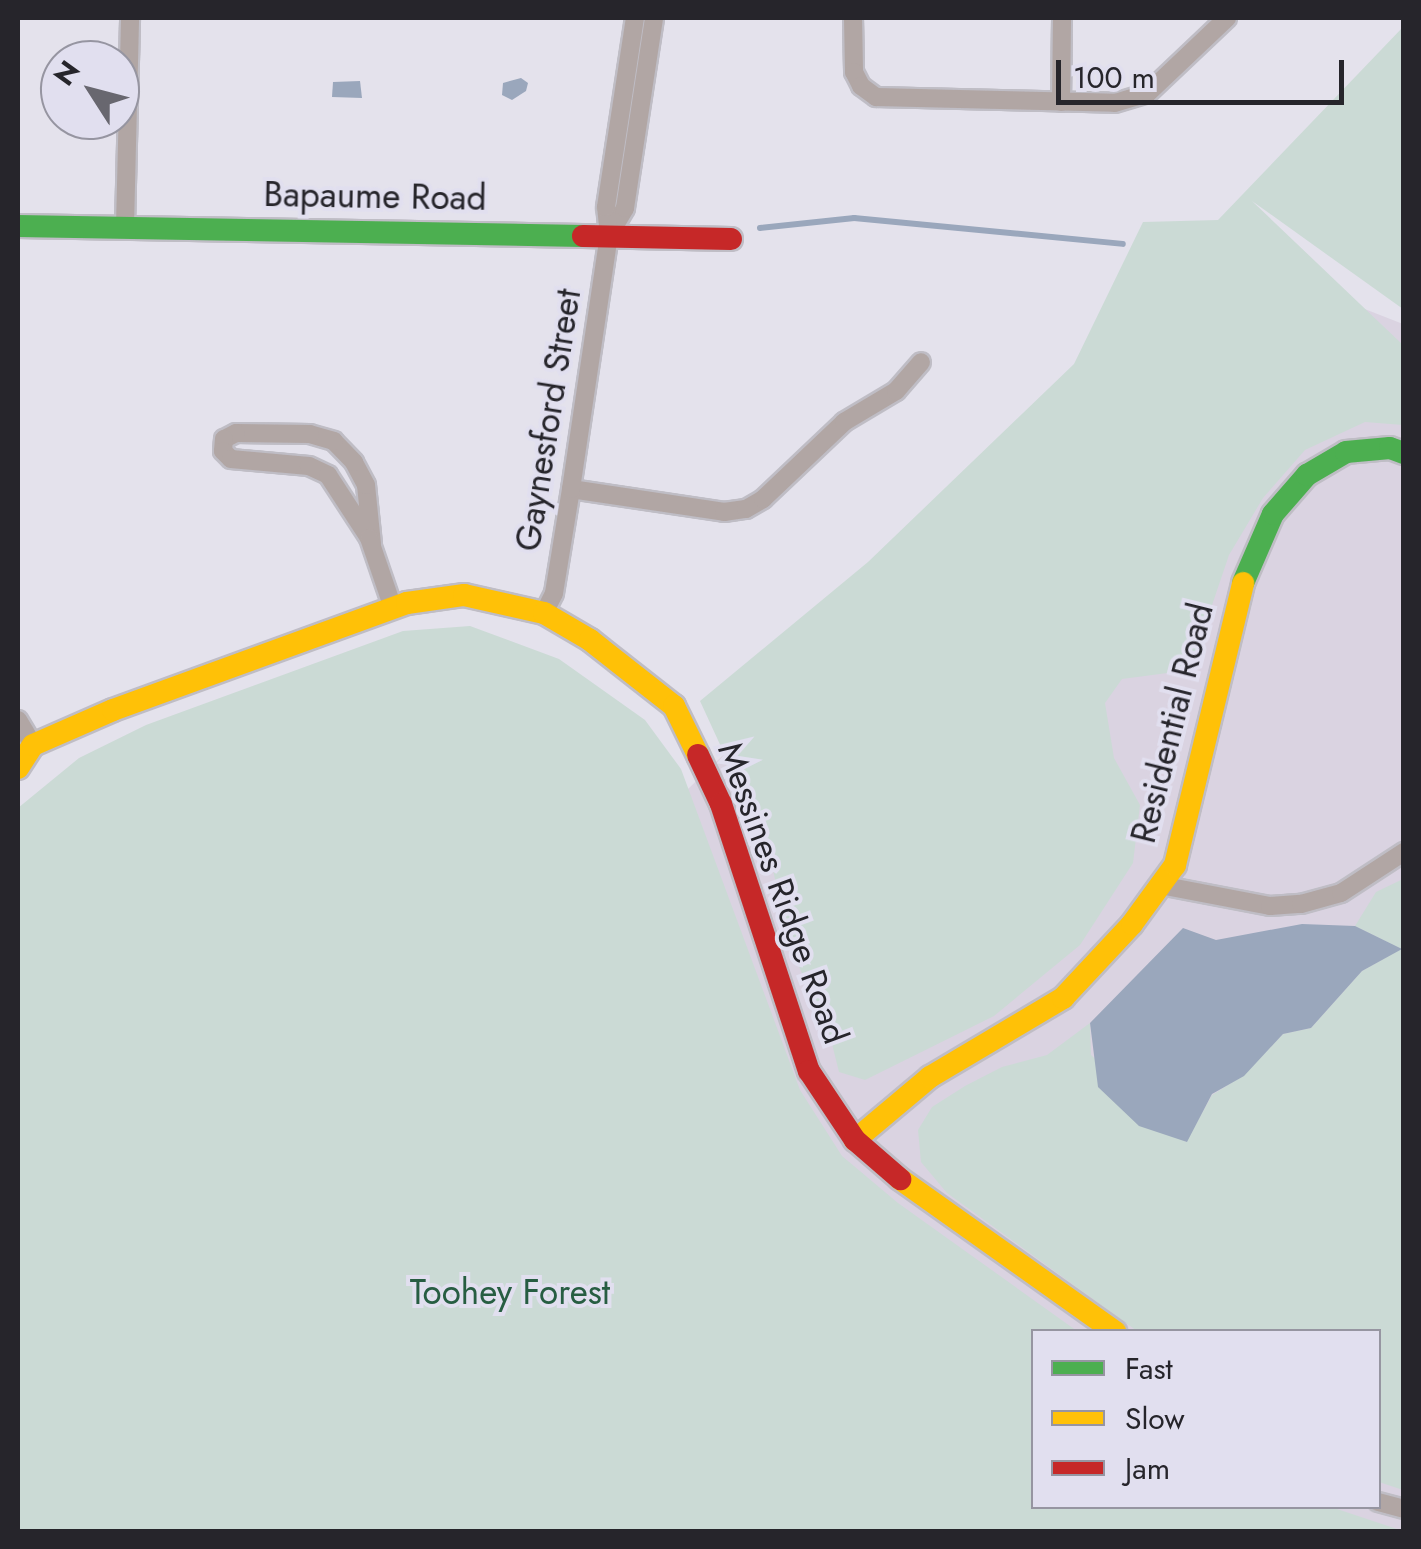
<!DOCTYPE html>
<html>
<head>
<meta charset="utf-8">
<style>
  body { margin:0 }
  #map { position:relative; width:1421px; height:1549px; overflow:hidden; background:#e4e2ec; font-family:Jost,sans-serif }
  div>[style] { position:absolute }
  .education>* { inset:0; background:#dad3e1 }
  .green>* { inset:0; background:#cbdad5 }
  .water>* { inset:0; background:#9aa7bc }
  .stream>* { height:6px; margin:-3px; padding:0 3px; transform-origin:3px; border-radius:3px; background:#9aa7bc }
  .roads { filter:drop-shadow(2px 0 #bfbdc5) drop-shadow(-2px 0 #bfbdc5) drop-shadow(0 2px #bfbdc5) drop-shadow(0 -2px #bfbdc5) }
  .street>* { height:18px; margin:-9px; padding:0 9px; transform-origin:9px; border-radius:9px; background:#b1a6a4 }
  .fast>* { height:22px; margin:-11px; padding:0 11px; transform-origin:11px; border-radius:11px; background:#4caf50 }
  .slow>* { height:22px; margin:-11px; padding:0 11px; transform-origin:11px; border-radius:11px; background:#ffc107 }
  .jam>* { height:22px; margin:-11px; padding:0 11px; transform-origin:11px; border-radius:11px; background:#c62828 }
  span { translate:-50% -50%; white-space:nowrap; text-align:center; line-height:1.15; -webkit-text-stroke:8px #e1dfef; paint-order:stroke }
  .street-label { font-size:35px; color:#26252b }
  .park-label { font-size:35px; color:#275d42 }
  .frame { position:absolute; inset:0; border:20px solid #26252b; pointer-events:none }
  .legend { position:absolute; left:1031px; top:1329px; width:350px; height:180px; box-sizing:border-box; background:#e1dfef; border:2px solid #9695a1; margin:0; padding:12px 18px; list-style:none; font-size:30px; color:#26252b }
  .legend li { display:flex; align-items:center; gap:20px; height:50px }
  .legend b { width:50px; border:2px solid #9695a1 }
  .north { position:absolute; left:40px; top:40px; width:100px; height:100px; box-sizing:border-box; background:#e1dfef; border:2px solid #9695a1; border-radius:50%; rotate:306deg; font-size:28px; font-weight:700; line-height:40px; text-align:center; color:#26252b }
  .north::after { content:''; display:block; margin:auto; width:35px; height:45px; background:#68676f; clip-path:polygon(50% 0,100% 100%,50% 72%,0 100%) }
  .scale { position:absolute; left:1056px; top:60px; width:288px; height:45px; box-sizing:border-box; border:5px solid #26252b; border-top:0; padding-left:12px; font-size:30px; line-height:35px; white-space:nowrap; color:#26252b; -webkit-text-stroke:8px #e1dfef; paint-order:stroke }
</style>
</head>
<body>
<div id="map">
  <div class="education">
    <i style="clip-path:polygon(1237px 259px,1403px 324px,1403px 1531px,1048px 1507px,1378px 1506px,1378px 1332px,1034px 1332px,515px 956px)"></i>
  </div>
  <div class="green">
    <i style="clip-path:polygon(1403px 27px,1403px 309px,1252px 201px,1403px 345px,1403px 425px,1365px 422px,1305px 450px,1263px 498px,1229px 555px,1190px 670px,1122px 679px,1105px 703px,1114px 758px,1140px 805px,1133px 863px,1080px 945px,994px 1016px,865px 1080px,839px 1072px,829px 1032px,789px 945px,769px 851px,700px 701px,868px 562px,1074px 364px,1143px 222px,1218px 220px)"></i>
    <i style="clip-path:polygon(470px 626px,559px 659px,645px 720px,681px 769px,800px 1090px,842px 1156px,898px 1203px,1077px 1331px,1034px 1332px,1034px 1506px,1331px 1507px,1403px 1531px,18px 1531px,18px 808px,79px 758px,146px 725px,403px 631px)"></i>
    <i style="clip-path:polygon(1403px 879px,1403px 1490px,1379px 1482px,1378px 1332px,1137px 1331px,947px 1193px,921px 1162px,918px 1130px,932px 1107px,965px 1086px,1002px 1067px,1047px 1055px,1090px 1023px,1091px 1055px,1186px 1142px,1212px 1095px,1244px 1075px,1283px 1034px,1311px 1028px,1362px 971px,1401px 949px,1355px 926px,1376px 892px)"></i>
  </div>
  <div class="water">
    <i style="clip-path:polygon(521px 78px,528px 83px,526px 91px,512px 100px,502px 95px,503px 83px)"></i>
    <i style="clip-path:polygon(360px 81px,362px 98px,332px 97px,333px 82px)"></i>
    <i style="clip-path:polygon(1302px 924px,1355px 926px,1402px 949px,1362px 971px,1311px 1028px,1283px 1034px,1244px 1076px,1212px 1094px,1187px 1142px,1139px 1126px,1098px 1087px,1090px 1023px,1183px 928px,1216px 940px)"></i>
  </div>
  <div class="stream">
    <i style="left:760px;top:228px;width:95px;rotate:-6.1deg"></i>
    <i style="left:854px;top:218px;width:270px;rotate:5.5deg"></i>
  </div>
  <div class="roads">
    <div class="street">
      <i style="left:853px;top:18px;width:54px;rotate:88.9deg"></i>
      <i style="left:854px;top:72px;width:16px;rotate:63deg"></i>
      <i style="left:861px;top:86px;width:19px;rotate:36deg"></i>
      <i style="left:876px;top:97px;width:239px;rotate:1.4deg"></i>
      <i style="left:1115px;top:103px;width:34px;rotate:-17deg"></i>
      <i style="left:1148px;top:93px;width:109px;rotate:-43.5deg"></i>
      <i style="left:1061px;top:102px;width:84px;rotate:-89.3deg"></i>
      <i style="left:125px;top:226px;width:208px;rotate:-88.6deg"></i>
      <i style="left:609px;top:235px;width:31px;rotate:-59deg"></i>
      <i style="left:625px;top:208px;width:192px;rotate:-81.3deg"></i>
      <i style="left:571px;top:489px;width:155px;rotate:8.5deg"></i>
      <i style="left:724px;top:512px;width:22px;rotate:-8deg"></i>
      <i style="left:746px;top:509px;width:20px;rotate:-30deg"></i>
      <i style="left:763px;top:499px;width:112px;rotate:-43.5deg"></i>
      <i style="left:844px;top:422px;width:61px;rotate:-30.8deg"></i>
      <i style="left:896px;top:391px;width:38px;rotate:-49deg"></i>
      <i style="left:372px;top:544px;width:59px;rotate:-95.8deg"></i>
      <i style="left:366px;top:485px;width:26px;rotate:-118deg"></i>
      <i style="left:354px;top:462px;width:29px;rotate:-134deg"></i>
      <i style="left:334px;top:441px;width:25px;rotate:-164deg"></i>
      <i style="left:310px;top:434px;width:74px;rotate:-179.2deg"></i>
      <i style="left:236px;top:433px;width:13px;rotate:153deg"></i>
      <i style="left:224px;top:439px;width:12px;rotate:95deg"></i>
      <i style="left:223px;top:451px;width:11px;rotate:45deg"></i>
      <i style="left:231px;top:459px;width:78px;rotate:5.1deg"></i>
      <i style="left:309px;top:466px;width:21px;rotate:25deg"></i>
      <i style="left:328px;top:475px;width:75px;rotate:56.9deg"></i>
      <i style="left:369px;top:538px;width:74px;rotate:71.1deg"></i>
      <i style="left:544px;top:613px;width:22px;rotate:-63deg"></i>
      <i style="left:554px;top:593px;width:105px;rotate:-80.7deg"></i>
      <i style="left:571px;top:489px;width:257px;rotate:-81.5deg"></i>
      <i style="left:609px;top:235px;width:28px;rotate:-96deg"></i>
      <i style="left:606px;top:207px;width:191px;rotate:-81.3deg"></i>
      <i style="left:18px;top:720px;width:29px;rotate:59deg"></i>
      <i style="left:1160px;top:885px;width:112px;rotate:10.8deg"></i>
      <i style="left:1270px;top:906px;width:31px;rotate:-4deg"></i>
      <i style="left:1301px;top:904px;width:41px;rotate:-15.4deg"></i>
      <i style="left:1341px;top:893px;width:75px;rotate:-33.1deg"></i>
      <i style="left:1378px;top:1502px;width:27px;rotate:15deg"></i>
    </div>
    <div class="fast">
      <i style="left:18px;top:226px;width:565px;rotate:1.01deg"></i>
      <i style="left:1243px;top:583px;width:75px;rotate:-66.5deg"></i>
      <i style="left:1273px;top:514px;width:52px;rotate:-48.9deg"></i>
      <i style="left:1307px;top:475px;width:45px;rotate:-30.5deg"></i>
      <i style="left:1346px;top:452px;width:44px;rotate:-5.2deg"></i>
      <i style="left:1390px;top:448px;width:15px;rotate:20deg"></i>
    </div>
    <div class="slow">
      <i style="left:18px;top:768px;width:27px;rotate:-57deg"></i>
      <i style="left:33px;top:745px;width:87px;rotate:-23.6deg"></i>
      <i style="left:113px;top:710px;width:313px;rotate:-20deg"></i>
      <i style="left:407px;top:603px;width:58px;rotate:-8deg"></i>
      <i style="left:464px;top:595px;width:82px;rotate:12.7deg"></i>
      <i style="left:544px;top:613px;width:53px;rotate:30.4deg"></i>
      <i style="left:590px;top:640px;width:107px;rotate:38.2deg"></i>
      <i style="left:674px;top:706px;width:55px;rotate:63.9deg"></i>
      <i style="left:855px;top:1140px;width:98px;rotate:-40deg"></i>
      <i style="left:930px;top:1077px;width:155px;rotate:-30.7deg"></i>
      <i style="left:1063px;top:998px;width:101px;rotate:-47deg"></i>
      <i style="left:1132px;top:924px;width:73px;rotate:-53.9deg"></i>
      <i style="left:1175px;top:865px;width:290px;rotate:-76.4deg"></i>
      <i style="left:900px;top:1179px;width:264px;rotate:35.4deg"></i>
    </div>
    <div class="jam">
      <i style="left:583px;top:236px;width:148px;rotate:1.2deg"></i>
      <i style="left:698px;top:755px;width:54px;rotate:64.9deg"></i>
      <i style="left:721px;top:804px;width:281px;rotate:71.8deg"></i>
      <i style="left:809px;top:1071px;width:83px;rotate:56.3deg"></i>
      <i style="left:855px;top:1140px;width:60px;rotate:40.9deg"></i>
    </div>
  </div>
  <div class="street-label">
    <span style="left:375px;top:196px;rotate:1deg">Bapaume Road</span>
    <span style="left:548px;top:420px;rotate:-81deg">Gaynesford Street</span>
    <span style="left:1172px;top:723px;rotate:-76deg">Residential Road</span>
    <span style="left:783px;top:893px;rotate:70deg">Messines Ridge Road</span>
  </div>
  <div class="park-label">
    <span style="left:510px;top:1292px">Toohey Forest</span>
  </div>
  <div class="frame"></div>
  <ul class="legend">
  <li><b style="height:12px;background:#4caf50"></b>Fast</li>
  <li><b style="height:12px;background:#ffc107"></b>Slow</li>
  <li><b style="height:12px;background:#c62828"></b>Jam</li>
  </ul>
  <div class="north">N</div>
  <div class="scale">100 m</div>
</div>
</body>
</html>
